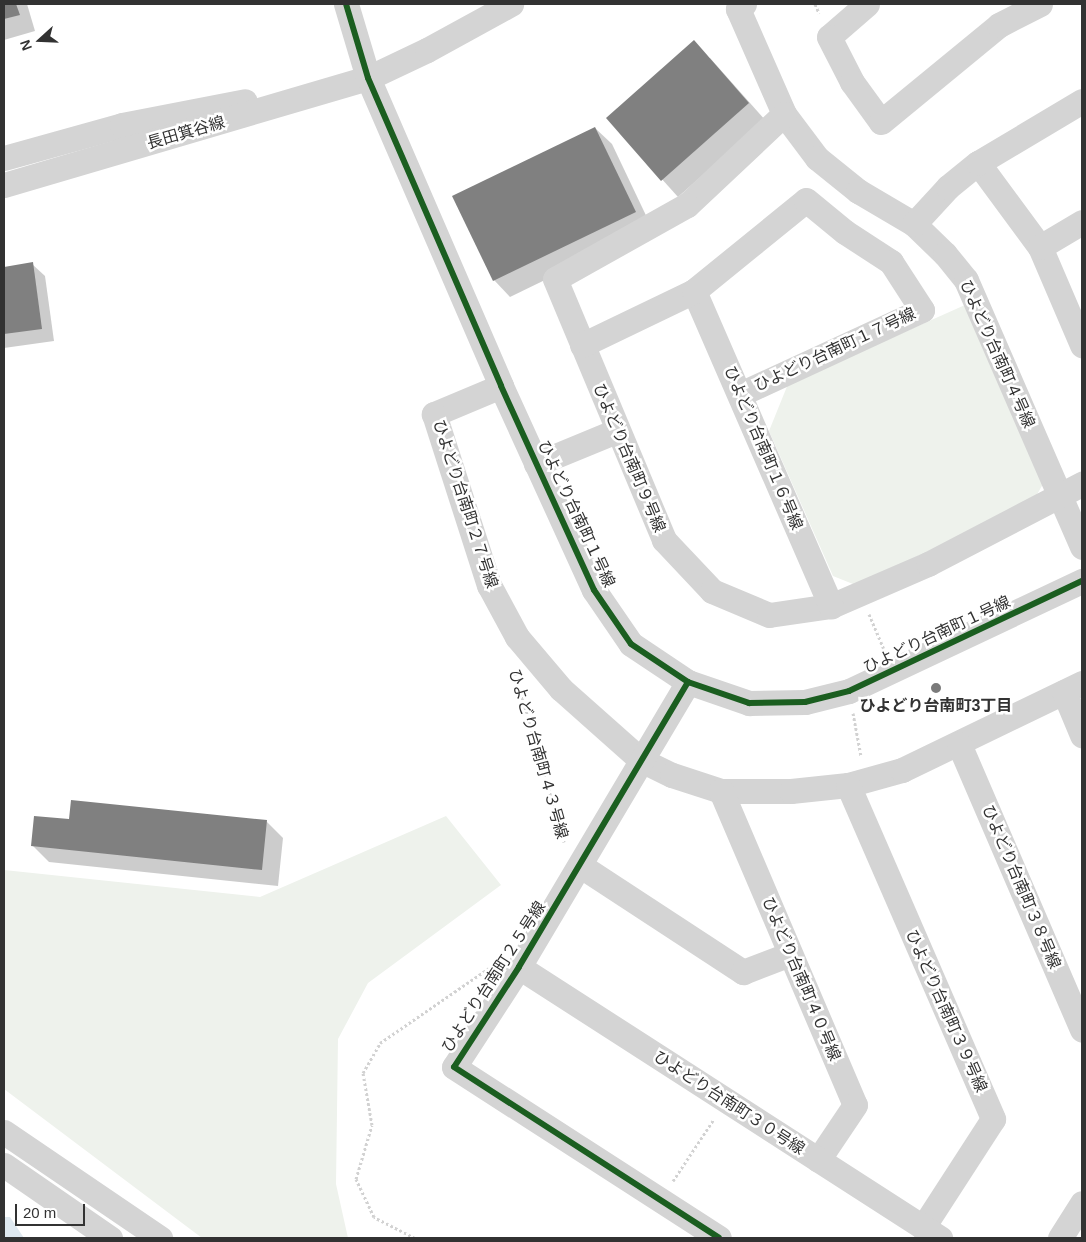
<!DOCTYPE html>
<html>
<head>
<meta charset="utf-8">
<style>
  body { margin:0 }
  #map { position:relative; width:1086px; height:1242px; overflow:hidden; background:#fff; font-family:Helvetica,"Noto Sans JP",sans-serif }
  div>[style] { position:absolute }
  .green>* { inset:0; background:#eef2ec }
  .water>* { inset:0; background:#dfe9f0 }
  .shadow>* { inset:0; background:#0003 }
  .building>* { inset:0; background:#808080 }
  .path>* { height:3px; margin-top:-1.5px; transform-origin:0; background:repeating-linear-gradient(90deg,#d2d2d2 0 2.5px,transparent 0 5px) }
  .minor>* { height:25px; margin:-12.5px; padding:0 12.5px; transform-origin:12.5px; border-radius:12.5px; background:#d4d4d4 }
  .cycleway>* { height:6px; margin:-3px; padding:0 3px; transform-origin:3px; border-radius:3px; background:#1b5e20 }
  .dots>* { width:14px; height:14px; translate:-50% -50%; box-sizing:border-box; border:2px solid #fff; border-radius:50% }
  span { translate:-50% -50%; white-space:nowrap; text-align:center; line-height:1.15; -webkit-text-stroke:5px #fff; paint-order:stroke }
  .street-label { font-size:16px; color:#323232 }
  .poi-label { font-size:16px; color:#323232; font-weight:700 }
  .frame { position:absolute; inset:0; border:5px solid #323232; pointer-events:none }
  .north { position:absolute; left:15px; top:15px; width:50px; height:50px; -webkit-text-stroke:4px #fff; paint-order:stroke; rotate:250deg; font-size:14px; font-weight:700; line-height:20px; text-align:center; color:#323232 }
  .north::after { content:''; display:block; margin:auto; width:18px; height:22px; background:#323232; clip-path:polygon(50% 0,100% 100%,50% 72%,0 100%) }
  .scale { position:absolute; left:15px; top:1204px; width:70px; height:22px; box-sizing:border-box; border:2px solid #323232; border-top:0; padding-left:6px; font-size:15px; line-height:18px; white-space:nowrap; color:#323232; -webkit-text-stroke:4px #fff; paint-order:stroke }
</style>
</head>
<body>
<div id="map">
  <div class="green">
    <i style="clip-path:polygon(965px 305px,1043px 484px,1035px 498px,858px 586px,833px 576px,769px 431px,788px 384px)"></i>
    <i style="clip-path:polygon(446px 816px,501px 885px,368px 983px,338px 1039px,336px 1184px,348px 1238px,202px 1238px,4px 1089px,4px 870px,260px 897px)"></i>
  </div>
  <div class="water">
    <i style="clip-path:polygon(4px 1217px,10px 1217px,24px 1238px,4px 1238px)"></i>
  </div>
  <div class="shadow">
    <i style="clip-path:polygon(4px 4px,27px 4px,35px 31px,4px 40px)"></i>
    <i style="clip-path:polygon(710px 58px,765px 120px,678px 197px,607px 118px)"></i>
    <i style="clip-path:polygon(595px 128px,612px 144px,652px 228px,510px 297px,494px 280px)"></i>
    <i style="clip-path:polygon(32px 264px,45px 276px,54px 341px,4px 348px,4px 268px)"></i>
    <i style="clip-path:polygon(70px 821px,266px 821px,283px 838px,278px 886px,49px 862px,32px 845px)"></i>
  </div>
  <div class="building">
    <i style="clip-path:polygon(4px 4px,16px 4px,20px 15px,4px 19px)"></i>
    <i style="clip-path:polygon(694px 40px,749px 103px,661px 181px,606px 118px)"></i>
    <i style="clip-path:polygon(595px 127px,636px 212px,493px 281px,452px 196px)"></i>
    <i style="clip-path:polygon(33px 262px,42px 329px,4px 334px,4px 267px)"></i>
    <i style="clip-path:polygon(71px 800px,267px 820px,262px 870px,31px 846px,34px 816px,69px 819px)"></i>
  </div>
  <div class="path">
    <i style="left:815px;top:4px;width:10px;rotate:66deg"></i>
    <i style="left:869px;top:614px;width:39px;rotate:67deg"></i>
    <i style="left:515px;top:673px;width:176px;rotate:73.8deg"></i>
    <i style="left:853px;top:713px;width:44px;rotate:79.5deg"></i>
    <i style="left:673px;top:1181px;width:74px;rotate:-56.5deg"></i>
    <i style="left:415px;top:1238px;width:46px;rotate:-152.9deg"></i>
    <i style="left:374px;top:1217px;width:42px;rotate:-115.3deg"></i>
    <i style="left:356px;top:1179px;width:56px;rotate:-73.5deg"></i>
    <i style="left:372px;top:1125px;width:53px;rotate:-99.8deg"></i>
    <i style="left:363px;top:1073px;width:34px;rotate:-60deg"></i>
    <i style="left:380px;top:1043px;width:132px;rotate:-34.5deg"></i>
  </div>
  <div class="minor">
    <i style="left:346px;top:4px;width:77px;rotate:73.4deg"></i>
    <i style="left:368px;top:78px;width:335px;rotate:66.6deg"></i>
    <i style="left:501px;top:386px;width:224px;rotate:65.5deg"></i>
    <i style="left:594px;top:590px;width:65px;rotate:55.6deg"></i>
    <i style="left:631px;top:644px;width:69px;rotate:33.7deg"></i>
    <i style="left:688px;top:682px;width:65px;rotate:19deg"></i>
    <i style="left:749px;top:703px;width:56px;rotate:-1deg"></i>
    <i style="left:805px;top:702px;width:45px;rotate:-14deg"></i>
    <i style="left:849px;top:691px;width:258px;rotate:-25.3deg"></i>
    <i style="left:744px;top:4px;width:8px;rotate:140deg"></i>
    <i style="left:738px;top:9px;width:115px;rotate:66.3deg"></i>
    <i style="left:784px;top:114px;width:55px;rotate:53.1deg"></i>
    <i style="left:817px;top:158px;width:53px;rotate:38.8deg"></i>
    <i style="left:858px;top:191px;width:65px;rotate:30.5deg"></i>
    <i style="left:914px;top:224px;width:43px;rotate:44.1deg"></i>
    <i style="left:945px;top:254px;width:33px;rotate:51deg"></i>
    <i style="left:966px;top:280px;width:291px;rotate:66.5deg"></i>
    <i style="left:867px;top:4px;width:50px;rotate:139deg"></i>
    <i style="left:829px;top:37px;width:51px;rotate:62.9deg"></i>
    <i style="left:852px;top:82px;width:49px;rotate:54.1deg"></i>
    <i style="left:881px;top:122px;width:153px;rotate:-39.4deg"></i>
    <i style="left:999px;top:25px;width:46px;rotate:-27.1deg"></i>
    <i style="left:784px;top:114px;width:133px;rotate:136.8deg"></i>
    <i style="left:687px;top:205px;width:151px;rotate:150.7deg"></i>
    <i style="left:555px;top:279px;width:283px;rotate:67.3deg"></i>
    <i style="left:664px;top:540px;width:70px;rotate:46.7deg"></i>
    <i style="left:712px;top:591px;width:62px;rotate:22.8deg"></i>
    <i style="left:769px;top:615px;width:63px;rotate:-8.3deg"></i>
    <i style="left:831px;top:606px;width:106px;rotate:-23.4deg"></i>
    <i style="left:928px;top:564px;width:174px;rotate:-27.5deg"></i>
    <i style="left:4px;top:158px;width:123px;rotate:-15.6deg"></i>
    <i style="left:122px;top:125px;width:125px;rotate:-11deg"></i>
    <i style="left:978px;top:163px;width:104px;rotate:53.6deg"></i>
    <i style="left:1040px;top:247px;width:107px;rotate:66.8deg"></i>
    <i style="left:4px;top:185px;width:379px;rotate:-16.4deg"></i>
    <i style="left:368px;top:78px;width:65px;rotate:-25.4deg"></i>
    <i style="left:427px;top:50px;width:96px;rotate:-28.7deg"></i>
    <i style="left:914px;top:224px;width:50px;rotate:-47.4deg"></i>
    <i style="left:948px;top:187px;width:38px;rotate:-39deg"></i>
    <i style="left:978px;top:163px;width:121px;rotate:-30.8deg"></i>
    <i style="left:1040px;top:247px;width:49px;rotate:-30.8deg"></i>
    <i style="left:694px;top:291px;width:344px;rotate:66.5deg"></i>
    <i style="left:582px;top:345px;width:124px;rotate:-25.7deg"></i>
    <i style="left:694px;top:291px;width:144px;rotate:-39.1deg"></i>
    <i style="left:806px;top:200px;width:50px;rotate:39.4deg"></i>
    <i style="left:845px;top:232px;width:55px;rotate:33.1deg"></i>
    <i style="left:891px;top:262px;width:57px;rotate:57.1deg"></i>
    <i style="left:922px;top:310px;width:200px;rotate:155.2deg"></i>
    <i style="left:501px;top:386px;width:73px;rotate:157.3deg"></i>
    <i style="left:434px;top:414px;width:180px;rotate:72.2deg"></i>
    <i style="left:489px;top:585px;width:59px;rotate:61.7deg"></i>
    <i style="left:517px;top:637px;width:68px;rotate:49.8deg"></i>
    <i style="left:561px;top:689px;width:107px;rotate:41.6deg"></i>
    <i style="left:641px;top:760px;width:34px;rotate:26deg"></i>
    <i style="left:672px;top:775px;width:52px;rotate:18.1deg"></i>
    <i style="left:721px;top:791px;width:70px"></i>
    <i style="left:791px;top:791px;width:57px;rotate:-6deg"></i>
    <i style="left:848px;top:785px;width:56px;rotate:-15.5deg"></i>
    <i style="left:902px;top:770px;width:200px;rotate:-25.8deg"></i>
    <i style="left:536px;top:464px;width:87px;rotate:-22.4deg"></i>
    <i style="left:688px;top:682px;width:331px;rotate:120.7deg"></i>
    <i style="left:519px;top:967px;width:119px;rotate:123deg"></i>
    <i style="left:454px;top:1067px;width:315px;rotate:32.8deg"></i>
    <i style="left:1064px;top:692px;width:47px;rotate:67.3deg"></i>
    <i style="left:959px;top:744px;width:311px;rotate:66.7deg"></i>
    <i style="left:848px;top:785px;width:364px;rotate:66.5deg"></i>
    <i style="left:993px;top:1119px;width:129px;rotate:122.9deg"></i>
    <i style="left:721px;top:791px;width:341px;rotate:66.9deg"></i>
    <i style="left:855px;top:1105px;width:66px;rotate:123.9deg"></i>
    <i style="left:581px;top:866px;width:194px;rotate:33.2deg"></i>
    <i style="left:743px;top:972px;width:50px;rotate:-21deg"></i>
    <i style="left:519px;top:967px;width:501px;rotate:32.77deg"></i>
    <i style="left:4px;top:1132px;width:189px;rotate:34.2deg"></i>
    <i style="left:4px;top:1165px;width:129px;rotate:34.6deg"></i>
    <i style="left:1060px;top:1238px;width:41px;rotate:-57.8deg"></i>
  </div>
  <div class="cycleway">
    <i style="left:346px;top:4px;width:77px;rotate:73.4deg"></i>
    <i style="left:368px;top:78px;width:335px;rotate:66.6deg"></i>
    <i style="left:501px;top:386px;width:224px;rotate:65.5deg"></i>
    <i style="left:594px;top:590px;width:65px;rotate:55.6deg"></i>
    <i style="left:631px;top:644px;width:69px;rotate:33.7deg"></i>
    <i style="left:688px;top:682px;width:65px;rotate:19deg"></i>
    <i style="left:749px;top:703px;width:56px;rotate:-1deg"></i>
    <i style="left:805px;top:702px;width:45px;rotate:-14deg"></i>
    <i style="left:849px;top:691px;width:258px;rotate:-25.3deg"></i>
    <i style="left:688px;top:682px;width:331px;rotate:120.7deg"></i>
    <i style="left:519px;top:967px;width:119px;rotate:123deg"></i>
    <i style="left:454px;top:1067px;width:315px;rotate:32.8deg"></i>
  </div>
  <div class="dots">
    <i style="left:936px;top:688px;background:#7a7a7a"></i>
  </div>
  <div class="street-label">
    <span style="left:186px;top:133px;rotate:-16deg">長田箕谷線</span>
    <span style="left:835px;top:350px;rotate:-25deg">ひよどり台南町１７号線</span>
    <span style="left:997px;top:354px;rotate:66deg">ひよどり台南町４号線</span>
    <span style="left:763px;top:448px;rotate:67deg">ひよどり台南町１６号線</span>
    <span style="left:629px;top:458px;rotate:67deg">ひよどり台南町９号線</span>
    <span style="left:465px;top:504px;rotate:72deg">ひよどり台南町２７号線</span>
    <span style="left:576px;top:514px;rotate:65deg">ひよどり台南町１号線</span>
    <span style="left:937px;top:635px;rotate:-25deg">ひよどり台南町１号線</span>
    <span style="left:538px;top:754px;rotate:74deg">ひよどり台南町４３号線</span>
    <span style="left:1021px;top:887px;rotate:67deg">ひよどり台南町３８号線</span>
    <span style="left:494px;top:977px;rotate:-57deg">ひよどり台南町２５号線</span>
    <span style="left:801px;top:979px;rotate:67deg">ひよどり台南町４０号線</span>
    <span style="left:946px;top:1011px;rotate:66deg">ひよどり台南町３９号線</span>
    <span style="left:729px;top:1103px;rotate:33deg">ひよどり台南町３０号線</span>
  </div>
  <div class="poi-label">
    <span style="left:936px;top:706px">ひよどり台南町3丁目</span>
  </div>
  <div class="frame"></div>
  <div class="north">N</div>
  <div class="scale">20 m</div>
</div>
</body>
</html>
